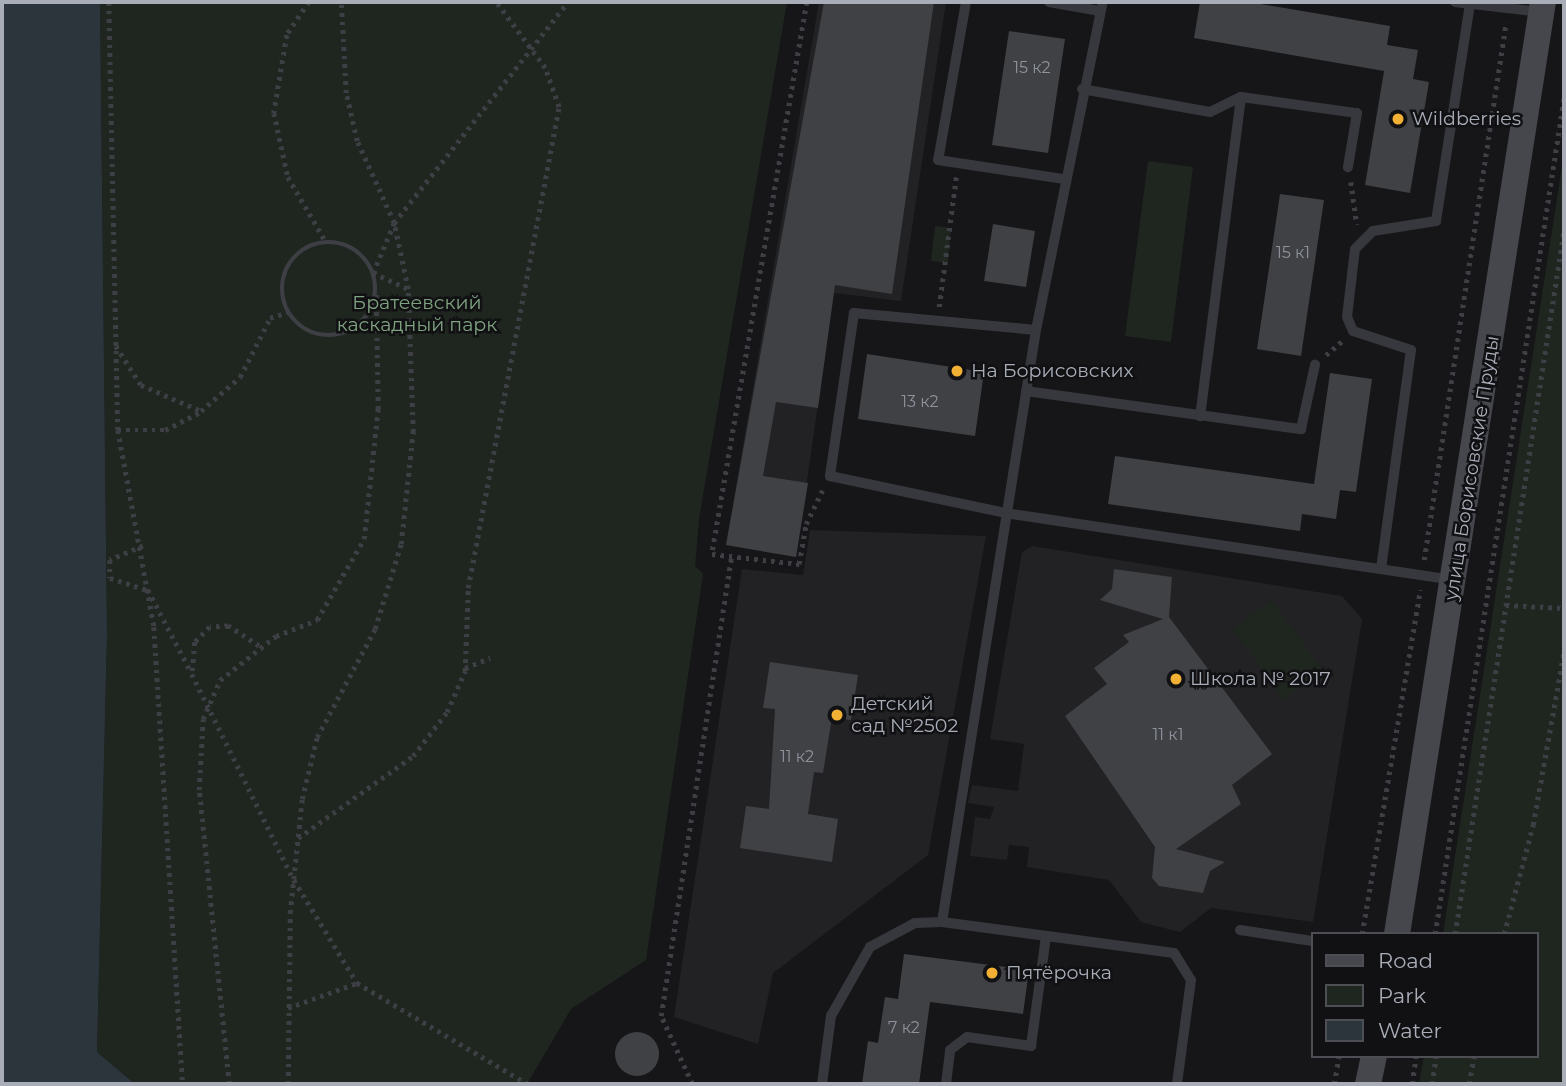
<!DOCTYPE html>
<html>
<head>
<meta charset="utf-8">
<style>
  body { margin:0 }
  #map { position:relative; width:1566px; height:1086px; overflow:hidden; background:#161618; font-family:Montserrat,sans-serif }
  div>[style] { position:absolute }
  .built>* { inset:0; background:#222225 }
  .green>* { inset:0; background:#1e261f }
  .water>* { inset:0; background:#2c353c }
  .building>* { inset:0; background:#404145 }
  .round { border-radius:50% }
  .path>* { height:4.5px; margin-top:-2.25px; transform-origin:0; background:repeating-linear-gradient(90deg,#3d3f44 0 3.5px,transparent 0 8.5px) }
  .path>.ring { margin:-2.25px; padding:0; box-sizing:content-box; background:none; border:4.5px solid #3d3f44; border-radius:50% }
  .service>* { height:10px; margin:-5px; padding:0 5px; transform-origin:5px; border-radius:5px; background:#37383d }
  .secondary>* { height:26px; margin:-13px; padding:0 13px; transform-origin:13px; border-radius:13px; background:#45474d }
  .dots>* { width:19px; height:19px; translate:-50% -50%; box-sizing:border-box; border:4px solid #111113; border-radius:50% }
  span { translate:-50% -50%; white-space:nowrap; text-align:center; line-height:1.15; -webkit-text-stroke:5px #111113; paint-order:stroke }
  .number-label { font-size:16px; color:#8e929b }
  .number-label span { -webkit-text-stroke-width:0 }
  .poi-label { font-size:19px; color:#a8adb8 }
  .left { translate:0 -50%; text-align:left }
  .park-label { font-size:19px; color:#7fa381 }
  .street-label { font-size:19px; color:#a8adb8 }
  .frame { position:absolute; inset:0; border:4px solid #a8adb8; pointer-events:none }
  .legend { position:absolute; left:1311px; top:932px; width:228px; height:126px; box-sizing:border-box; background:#111113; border:2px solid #4d4f55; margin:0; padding:9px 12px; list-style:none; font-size:21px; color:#a8adb8 }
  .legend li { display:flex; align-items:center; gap:14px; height:35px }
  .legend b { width:35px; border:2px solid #4d4f55 }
</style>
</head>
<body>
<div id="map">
  <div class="built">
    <i style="clip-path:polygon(819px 2px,946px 2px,901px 301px,834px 293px,796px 557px,726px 545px)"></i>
    <i style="clip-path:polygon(810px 530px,986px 536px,928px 855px,773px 973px,758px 1044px,674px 1017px,742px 569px,803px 575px)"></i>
    <i style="clip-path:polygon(1032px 546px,1342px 596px,1362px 619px,1313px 922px,1211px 908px,1180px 932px,1141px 922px,1109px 880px,1027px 867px,1029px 847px,1009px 845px,1007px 860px,970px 856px,975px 817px,990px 819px,994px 807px,968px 803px,972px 785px,1018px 791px,1024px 744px,990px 739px,1022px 552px)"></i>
  </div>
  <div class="green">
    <i style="clip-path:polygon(100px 2px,787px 2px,699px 519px,695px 566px,703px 574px,646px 960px,571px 1009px,527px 1084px,135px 1084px,97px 1052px,107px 634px)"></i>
    <i style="clip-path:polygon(1564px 153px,1564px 1084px,1419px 1084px,1424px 1056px,1536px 1056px,1536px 934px,1443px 934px)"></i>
    <i style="clip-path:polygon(1148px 161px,1193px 167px,1171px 342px,1125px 336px)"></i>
    <i style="clip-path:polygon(935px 226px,951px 228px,948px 263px,931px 261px)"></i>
    <i style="clip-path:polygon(1272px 600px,1324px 672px,1284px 700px,1233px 629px)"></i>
  </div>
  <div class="water">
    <i style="clip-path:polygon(2px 2px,100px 2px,107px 634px,97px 1052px,135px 1084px,2px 1084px)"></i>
  </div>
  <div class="building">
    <i style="clip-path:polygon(824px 2px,934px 2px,892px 294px,835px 285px,818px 408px,776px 402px,763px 476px,808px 483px,796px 557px,726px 545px)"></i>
    <i style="clip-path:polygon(1200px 2px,1249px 2px,1390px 26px,1387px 45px,1418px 50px,1413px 79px,1429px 82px,1410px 193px,1365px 185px,1384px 71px,1194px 38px)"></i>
    <i style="clip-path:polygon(1009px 31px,1065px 39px,1048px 153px,992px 145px)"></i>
    <i style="clip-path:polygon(1280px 194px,1324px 200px,1301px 356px,1257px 349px)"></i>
    <i style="clip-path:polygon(993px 224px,1035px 231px,1026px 287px,984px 281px)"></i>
    <i style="clip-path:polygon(867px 354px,984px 372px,975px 436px,858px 419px)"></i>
    <i style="clip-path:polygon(1330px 373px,1372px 379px,1356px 492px,1340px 490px,1336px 519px,1302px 514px,1300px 531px,1108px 504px,1115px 456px,1314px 484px)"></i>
    <i style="clip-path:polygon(1114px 569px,1172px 577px,1169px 617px,1272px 754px,1232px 785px,1241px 804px,1176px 849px,1225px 862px,1210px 871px,1203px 893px,1159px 886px,1152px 878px,1155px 847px,1065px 716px,1107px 684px,1094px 668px,1129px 642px,1123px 635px,1163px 619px,1100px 600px,1112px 589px)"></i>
    <i style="clip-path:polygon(770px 662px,858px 675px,851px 720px,832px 717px,823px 773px,814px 772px,808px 814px,838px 819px,832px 862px,740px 848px,746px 806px,769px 809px,775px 709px,763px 708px)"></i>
    <i style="clip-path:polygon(904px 954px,1029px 970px,1023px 1014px,930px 1002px,919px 1084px,862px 1084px,868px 1041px,878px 1043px,885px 997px,898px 999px)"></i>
    <i class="round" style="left:615px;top:1032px;width:44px;height:44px"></i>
  </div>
  <div class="path">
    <i style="left:109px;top:2px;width:428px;rotate:88.8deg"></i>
    <i style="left:118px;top:430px;width:200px;rotate:79.6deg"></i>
    <i style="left:154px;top:627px;width:458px;rotate:86.4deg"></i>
    <i style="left:309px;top:2px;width:40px;rotate:124deg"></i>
    <i style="left:287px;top:35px;width:79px;rotate:99.5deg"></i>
    <i style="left:274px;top:113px;width:66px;rotate:77.7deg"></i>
    <i style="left:288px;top:177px;width:75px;rotate:59.7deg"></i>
    <i style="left:807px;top:2px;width:560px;rotate:99.77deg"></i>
    <i style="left:712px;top:554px;width:88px;rotate:6.6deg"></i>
    <i style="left:799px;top:564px;width:41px;rotate:-80.1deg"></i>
    <i style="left:806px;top:524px;width:39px;rotate:-64deg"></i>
    <i style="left:1351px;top:182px;width:43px;rotate:82.1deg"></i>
    <i class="ring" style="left:282px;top:242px;width:89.5px;height:89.5px"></i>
    <i style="left:407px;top:289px;width:38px;rotate:-155deg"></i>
    <i style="left:373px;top:273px;width:54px;rotate:-67.2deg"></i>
    <i style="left:394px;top:223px;width:281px;rotate:-51.8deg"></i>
    <i style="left:939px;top:307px;width:131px;rotate:-82.5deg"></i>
    <i style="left:116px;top:346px;width:46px;rotate:57.3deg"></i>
    <i style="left:141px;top:385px;width:65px;rotate:23.4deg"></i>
    <i style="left:201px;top:411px;width:52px;rotate:-41.1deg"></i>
    <i style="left:240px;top:377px;width:66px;rotate:-63deg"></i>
    <i style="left:270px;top:318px;width:19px;rotate:-18deg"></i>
    <i style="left:1326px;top:355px;width:23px;rotate:-41deg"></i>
    <i style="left:118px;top:430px;width:47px"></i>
    <i style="left:165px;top:430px;width:39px;rotate:-27deg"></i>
    <i style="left:143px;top:546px;width:36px;rotate:157deg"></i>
    <i style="left:110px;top:560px;width:18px;rotate:90deg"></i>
    <i style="left:110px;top:578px;width:40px;rotate:18deg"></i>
    <i style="left:148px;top:590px;width:90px;rotate:62.3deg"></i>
    <i style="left:1424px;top:560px;width:544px;rotate:-81.33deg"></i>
    <i style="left:1506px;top:605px;width:58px;rotate:3deg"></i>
    <i style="left:259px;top:646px;width:37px;rotate:-147deg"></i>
    <i style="left:228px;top:626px;width:18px;rotate:177deg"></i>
    <i style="left:210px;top:627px;width:21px;rotate:135deg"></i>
    <i style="left:195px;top:642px;width:32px;rotate:95deg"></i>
    <i style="left:192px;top:674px;width:230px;rotate:63.7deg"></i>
    <i style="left:294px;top:880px;width:121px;rotate:58.5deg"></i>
    <i style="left:357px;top:983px;width:199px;rotate:30.6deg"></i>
    <i style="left:465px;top:668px;width:27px;rotate:-22deg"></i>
    <i style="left:298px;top:838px;width:141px;rotate:-35.5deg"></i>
    <i style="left:413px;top:756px;width:56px;rotate:-52.3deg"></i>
    <i style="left:447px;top:712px;width:45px;rotate:-66.3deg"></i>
    <i style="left:465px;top:671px;width:83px;rotate:-87.9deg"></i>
    <i style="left:468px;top:588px;width:490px;rotate:-79.3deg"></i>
    <i style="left:559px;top:107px;width:41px;rotate:-109.7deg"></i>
    <i style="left:545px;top:68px;width:82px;rotate:-126.6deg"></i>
    <i style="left:1362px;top:934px;width:349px;rotate:-80.4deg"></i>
    <i style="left:1435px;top:934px;width:847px;rotate:-81.24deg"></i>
    <i style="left:1455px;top:934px;width:713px;rotate:-81.21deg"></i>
    <i style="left:1504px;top:934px;width:113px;rotate:-75.1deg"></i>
    <i style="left:1533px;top:825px;width:177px;rotate:-79.9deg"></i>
    <i style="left:288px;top:1008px;width:73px;rotate:-19.9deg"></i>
    <i style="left:229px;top:1084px;width:296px;rotate:-95.8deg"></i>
    <i style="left:199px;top:790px;width:71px;rotate:-86.8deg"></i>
    <i style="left:203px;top:719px;width:43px;rotate:-66.4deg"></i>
    <i style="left:220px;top:680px;width:71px;rotate:-38.2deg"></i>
    <i style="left:276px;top:636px;width:44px;rotate:-21.3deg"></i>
    <i style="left:317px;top:620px;width:94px;rotate:-59.9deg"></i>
    <i style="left:364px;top:539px;width:131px;rotate:-83.9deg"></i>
    <i style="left:378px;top:409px;width:117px;rotate:-91deg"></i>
    <i style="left:288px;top:1084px;width:171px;rotate:-89.3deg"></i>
    <i style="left:290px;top:913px;width:115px;rotate:-84deg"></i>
    <i style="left:302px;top:799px;width:64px;rotate:-76.4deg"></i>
    <i style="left:317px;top:737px;width:123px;rotate:-61.8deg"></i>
    <i style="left:375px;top:629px;width:89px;rotate:-73deg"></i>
    <i style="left:401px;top:544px;width:113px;rotate:-83.9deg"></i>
    <i style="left:413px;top:432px;width:143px;rotate:-92deg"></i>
    <i style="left:408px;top:289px;width:67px;rotate:-102deg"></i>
    <i style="left:394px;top:223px;width:90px;rotate:-114.3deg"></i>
    <i style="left:357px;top:141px;width:49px;rotate:-102.9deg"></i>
    <i style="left:346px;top:93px;width:91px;rotate:-93.1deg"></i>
    <i style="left:543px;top:1084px;width:21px"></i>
    <i style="left:692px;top:1084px;width:75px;rotate:-114.5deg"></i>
    <i style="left:661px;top:1016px;width:465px;rotate:-81.3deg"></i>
    <i style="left:1334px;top:1084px;width:28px;rotate:-80deg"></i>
    <i style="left:1412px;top:1084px;width:28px;rotate:-82deg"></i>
    <i style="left:1432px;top:1084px;width:28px;rotate:-82deg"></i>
    <i style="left:1469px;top:1084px;width:28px;rotate:-80deg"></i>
  </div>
  <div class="service">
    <i style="left:966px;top:2px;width:160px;rotate:100deg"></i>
    <i style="left:938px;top:160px;width:126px;rotate:8.6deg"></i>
    <i style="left:1049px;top:2px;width:52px;rotate:10deg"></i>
    <i style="left:1455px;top:2px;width:87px;rotate:6.6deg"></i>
    <i style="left:1082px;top:89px;width:130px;rotate:10.2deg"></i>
    <i style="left:1210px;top:112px;width:34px;rotate:-26deg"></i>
    <i style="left:1241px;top:97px;width:322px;rotate:97.3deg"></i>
    <i style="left:1241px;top:97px;width:117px;rotate:7.9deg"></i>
    <i style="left:1357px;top:113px;width:55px;rotate:99.5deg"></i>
    <i style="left:1036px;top:330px;width:183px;rotate:-174.7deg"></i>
    <i style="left:854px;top:313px;width:165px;rotate:98.4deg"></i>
    <i style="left:830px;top:476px;width:179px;rotate:11.9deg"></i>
    <i style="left:1005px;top:513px;width:451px;rotate:8.5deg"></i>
    <i style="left:1026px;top:391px;width:278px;rotate:7.9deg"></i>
    <i style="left:1301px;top:429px;width:66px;rotate:-77.7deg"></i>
    <i style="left:1381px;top:569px;width:221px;rotate:-82.2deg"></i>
    <i style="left:1411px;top:350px;width:61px;rotate:-161.9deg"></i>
    <i style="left:1353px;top:331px;width:15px;rotate:-113deg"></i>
    <i style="left:1347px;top:317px;width:68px;rotate:-83.3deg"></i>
    <i style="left:1355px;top:249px;width:25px;rotate:-45deg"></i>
    <i style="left:1373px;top:231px;width:64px;rotate:-9deg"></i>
    <i style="left:1436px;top:221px;width:220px;rotate:-81.1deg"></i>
    <i style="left:942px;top:922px;width:599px;rotate:-80.98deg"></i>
    <i style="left:1036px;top:330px;width:335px;rotate:-78.5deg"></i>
    <i style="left:1240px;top:930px;width:73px;rotate:8.7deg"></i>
    <i style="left:822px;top:1084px;width:69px;rotate:-82.5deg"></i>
    <i style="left:831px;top:1016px;width:79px;rotate:-60.5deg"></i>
    <i style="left:870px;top:947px;width:51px;rotate:-28.1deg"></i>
    <i style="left:915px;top:923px;width:27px;rotate:-2deg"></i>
    <i style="left:942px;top:922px;width:234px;rotate:7.6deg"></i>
    <i style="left:1174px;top:953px;width:32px;rotate:58deg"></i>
    <i style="left:1191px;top:980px;width:105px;rotate:97.7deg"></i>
    <i style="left:946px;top:1084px;width:34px;rotate:-83deg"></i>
    <i style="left:950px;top:1050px;width:21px;rotate:-37deg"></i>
    <i style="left:967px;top:1037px;width:65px;rotate:8deg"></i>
    <i style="left:1031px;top:1046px;width:111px;rotate:-82.2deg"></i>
  </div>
  <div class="secondary">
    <i style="left:1397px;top:934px;width:943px;rotate:-81.1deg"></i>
    <i style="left:1368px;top:1084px;width:29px;rotate:-78deg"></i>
  </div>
  <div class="dots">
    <i style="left:1398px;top:119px;background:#f2b134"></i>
    <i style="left:957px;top:371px;background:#f2b134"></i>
    <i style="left:1176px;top:679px;background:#f2b134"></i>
    <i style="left:837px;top:715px;background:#f2b134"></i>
    <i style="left:992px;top:973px;background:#f2b134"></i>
  </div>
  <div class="number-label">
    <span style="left:1032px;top:68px">15 к2</span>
    <span style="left:1293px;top:253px">15 к1</span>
    <span style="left:920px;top:402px">13 к2</span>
    <span style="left:1168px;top:735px">11 к1</span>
    <span style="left:797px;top:757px">11 к2</span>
    <span style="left:904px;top:1028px">7 к2</span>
  </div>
  <div class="poi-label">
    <span class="left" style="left:1412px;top:119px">Wildberries</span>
    <span class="left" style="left:971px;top:371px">На Борисовских</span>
    <span class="left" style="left:1190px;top:679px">Школа № 2017</span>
    <span class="left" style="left:851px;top:715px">Детский<br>сад №2502</span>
    <span class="left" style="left:1006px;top:973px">Пятёрочка</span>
  </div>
  <div class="park-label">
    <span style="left:417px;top:314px">Братеевский<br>каскадный парк</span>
  </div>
  <div class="street-label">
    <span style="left:1472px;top:468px;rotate:-81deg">улица Борисовские Пруды</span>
  </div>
  <div class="frame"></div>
  <ul class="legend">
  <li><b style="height:9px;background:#45474d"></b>Road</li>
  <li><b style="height:19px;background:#1e261f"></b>Park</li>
  <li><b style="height:19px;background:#2c353c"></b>Water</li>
  </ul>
</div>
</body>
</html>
